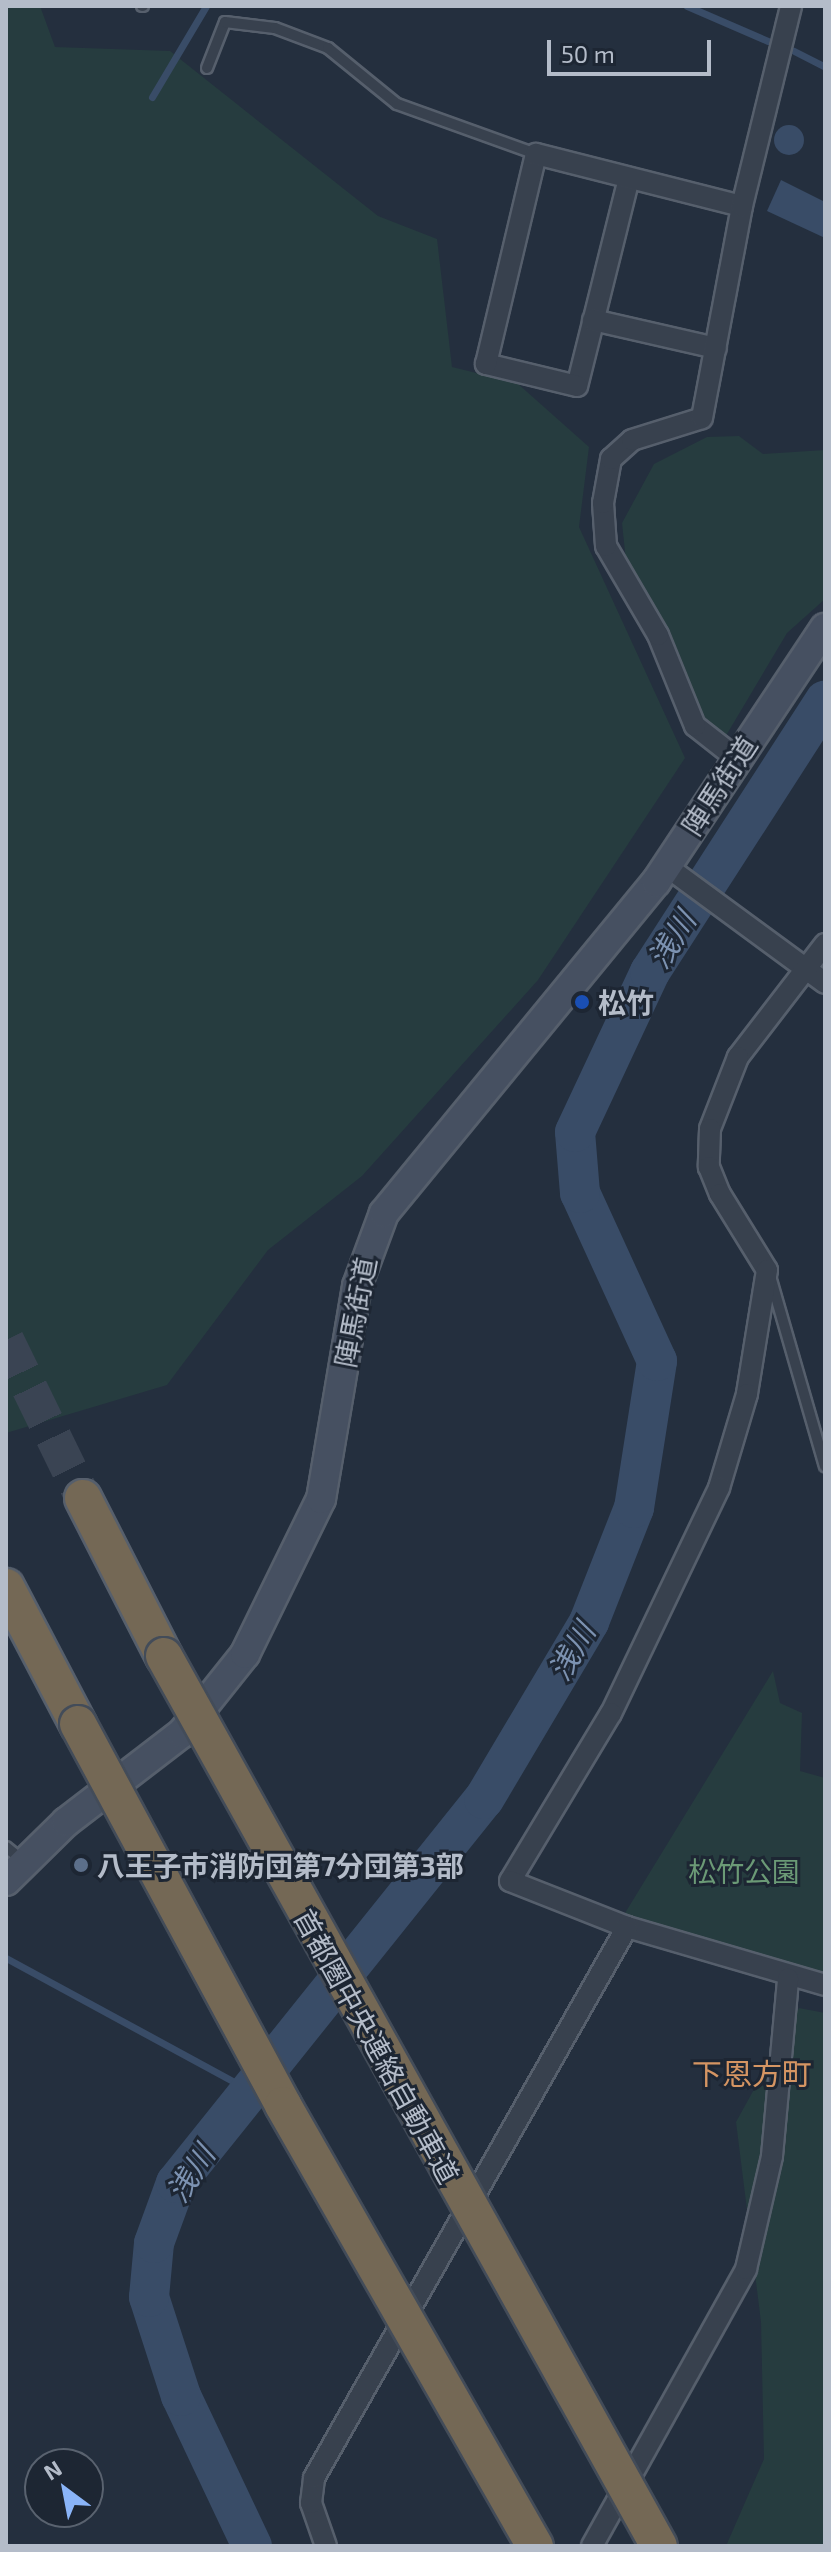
<!DOCTYPE html>
<html>
<head>
<meta charset="utf-8">
<style>
  body { margin:0 }
  #map { position:relative; width:831px; height:2552px; overflow:hidden; background:#242f3e; font-family:"Exo 2","Noto Sans JP",sans-serif }
  div>[style] { position:absolute }
  .green>* { inset:0; background:#263c3f }
  .water>* { inset:0; background:#394c67 }
  .round { border-radius:50% }
  .stream>* { height:7px; margin:-3.5px; padding:0 3.5px; transform-origin:3.5px; border-radius:3.5px; background:#394c67 }
  .river>* { height:40px; margin:-20px; padding:0 20px; transform-origin:20px; border-radius:20px; background:#394c67 }
  .motorway-tunnel>* { height:36px; margin-top:-18px; transform-origin:0; background:repeating-linear-gradient(90deg,#3a4453 0 36px,transparent 0 54px) }
  .roads { filter:drop-shadow(2px 0 #565f6c) drop-shadow(-2px 0 #565f6c) drop-shadow(0 2px #565f6c) drop-shadow(0 -2px #565f6c) }
  .service>* { height:10px; margin:-5px; padding:0 5px; transform-origin:5px; border-radius:5px; background:#38414e }
  .minor>* { height:20px; margin:-10px; padding:0 10px; transform-origin:10px; border-radius:10px; background:#38414e }
  .secondary>* { height:28px; margin:-14px; padding:0 14px; transform-origin:14px; border-radius:14px; background:#465061 }
  .motorway>* { height:36px; margin:-18px; padding:0 18px; transform-origin:18px; border-radius:18px; background:#746855 }
  .bridges { filter:drop-shadow(2px 0 #434c59) drop-shadow(-2px 0 #434c59) drop-shadow(0 2px #434c59) drop-shadow(0 -2px #434c59) }
  .motorway-bridge>* { height:36px; margin:-18px; padding:0 18px; transform-origin:18px; border-radius:18px; background:#746855 }
  .dots>* { width:22px; height:22px; translate:-50% -50%; box-sizing:border-box; border:4px solid #1d2633; border-radius:50% }
  span { translate:-50% -50%; white-space:nowrap; text-align:center; line-height:1.15; -webkit-text-stroke:6px #1d2633; paint-order:stroke }
  .street-label { font-size:28px; color:#b4bcc9 }
  .poi-label { font-size:28px; color:#b4bcc9; font-weight:700 }
  .left { translate:0 -50%; text-align:left }
  .park-label { font-size:28px; color:#6b9a76 }
  .water-label { font-size:30px; color:#7c92b1; font-style:italic }
  .neighbourhood-label { font-size:30px; color:#d59563 }
  .frame { position:absolute; inset:0; border:8px solid #b4bcc9; pointer-events:none }
  .north { position:absolute; left:24px; top:2448px; width:80px; height:80px; box-sizing:border-box; background:#1d2633; border:2px solid #59626f; border-radius:50%; rotate:328deg; font-size:22px; font-weight:700; line-height:32px; text-align:center; color:#b4bcc9 }
  .north::after { content:''; display:block; margin:auto; width:28px; height:36px; background:#8ab4f8; clip-path:polygon(50% 0,100% 100%,50% 72%,0 100%) }
  .scale { position:absolute; left:547px; top:40px; width:164px; height:36px; box-sizing:border-box; border:4px solid #b4bcc9; border-top:0; padding-left:10px; font-size:24px; line-height:28px; white-space:nowrap; color:#b4bcc9; -webkit-text-stroke:6px #1d2633; paint-order:stroke }
</style>
</head>
<body>
<div id="map">
  <div class="green">
    <i style="clip-path:polygon(6px 6px,40px 6px,55px 47px,170px 51px,378px 216px,437px 239px,452px 367px,517px 383px,589px 447px,579px 527px,685px 758px,538px 980px,362px 1176px,268px 1250px,167px 1385px,6px 1433px)"></i>
    <i style="clip-path:polygon(739px 436px,763px 454px,825px 450px,825px 599px,787px 633px,724px 739px,698px 715px,658px 612px,626px 561px,622px 523px,654px 464px,707px 437px)"></i>
    <i style="clip-path:polygon(773px 1671px,780px 1703px,802px 1713px,800px 1771px,825px 1778px,825px 1978px,622px 1918px)"></i>
    <i style="clip-path:polygon(799px 2008px,825px 2013px,825px 2546px,726px 2546px,764px 2459px,761px 2322px,736px 2122px)"></i>
  </div>
  <div class="water">
    <i class="round" style="left:774px;top:125px;width:30px;height:30px"></i>
    <i style="clip-path:polygon(781px 180px,825px 202px,825px 238px,767px 211px)"></i>
  </div>
  <div class="stream">
    <i style="left:687px;top:6px;width:88px;rotate:23.4deg"></i>
    <i style="left:794px;top:51px;width:35px;rotate:27deg"></i>
    <i style="left:152px;top:97px;width:106px;rotate:-59.3deg"></i>
    <i style="left:6px;top:1958px;width:274px;rotate:28.5deg"></i>
  </div>
  <div class="river">
    <i style="left:252px;top:2546px;width:166px;rotate:-115.3deg"></i>
    <i style="left:181px;top:2396px;width:104px;rotate:-107.9deg"></i>
    <i style="left:149px;top:2297px;width:54px;rotate:-84.7deg"></i>
    <i style="left:154px;top:2243px;width:64px;rotate:-69.9deg"></i>
    <i style="left:176px;top:2183px;width:492px;rotate:-51.3deg"></i>
    <i style="left:484px;top:1799px;width:206px;rotate:-59.3deg"></i>
    <i style="left:589px;top:1622px;width:123px;rotate:-68.5deg"></i>
    <i style="left:634px;top:1508px;width:149px;rotate:-81.1deg"></i>
    <i style="left:657px;top:1361px;width:185px;rotate:-114.6deg"></i>
    <i style="left:580px;top:1193px;width:61px;rotate:-94.7deg"></i>
    <i style="left:575px;top:1132px;width:177px;rotate:-64.9deg"></i>
    <i style="left:650px;top:972px;width:323px;rotate:-57.2deg"></i>
  </div>
  <div class="motorway-tunnel">
    <i style="left:6px;top:1340px;width:176px;rotate:64deg"></i>
  </div>
  <div class="roads">
    <div class="service">
      <i style="left:142px;top:6px;width:1px"></i>
      <i style="left:207px;top:68px;width:49px;rotate:-68.6deg"></i>
      <i style="left:225px;top:22px;width:50px;rotate:6.8deg"></i>
      <i style="left:275px;top:28px;width:57px;rotate:20.7deg"></i>
      <i style="left:328px;top:48px;width:89px;rotate:39.1deg"></i>
      <i style="left:397px;top:104px;width:148px;rotate:19.8deg"></i>
      <i style="left:770px;top:1276px;width:198px;rotate:73.9deg"></i>
      <i style="left:6px;top:1847px;width:22px;rotate:39deg"></i>
    </div>
    <div class="minor">
      <i style="left:629px;top:178px;width:214px;rotate:104deg"></i>
      <i style="left:577px;top:386px;width:94px;rotate:-166.4deg"></i>
      <i style="left:486px;top:364px;width:216px;rotate:-76.6deg"></i>
      <i style="left:536px;top:154px;width:212px;rotate:14.2deg"></i>
      <i style="left:593px;top:320px;width:126px;rotate:12.8deg"></i>
      <i style="left:736px;top:758px;width:52px;rotate:-142deg"></i>
      <i style="left:695px;top:726px;width:98px;rotate:-112.1deg"></i>
      <i style="left:658px;top:635px;width:103px;rotate:-120.3deg"></i>
      <i style="left:606px;top:546px;width:43px;rotate:-94deg"></i>
      <i style="left:603px;top:503px;width:45px;rotate:-79.7deg"></i>
      <i style="left:611px;top:459px;width:28px;rotate:-42deg"></i>
      <i style="left:632px;top:440px;width:73px;rotate:-17.4deg"></i>
      <i style="left:702px;top:418px;width:216px;rotate:-79.3deg"></i>
      <i style="left:742px;top:206px;width:206px;rotate:-76.2deg"></i>
      <i style="left:666px;top:866px;width:197px;rotate:36.3deg"></i>
      <i style="left:825px;top:944px;width:143px;rotate:127.6deg"></i>
      <i style="left:738px;top:1057px;width:77px;rotate:111.3deg"></i>
      <i style="left:710px;top:1129px;width:38px;rotate:92deg"></i>
      <i style="left:709px;top:1167px;width:29px;rotate:68deg"></i>
      <i style="left:720px;top:1194px;width:89px;rotate:58.3deg"></i>
      <i style="left:767px;top:1270px;width:126px;rotate:99.2deg"></i>
      <i style="left:747px;top:1394px;width:98px;rotate:106.6deg"></i>
      <i style="left:719px;top:1488px;width:250px;rotate:115.6deg"></i>
      <i style="left:611px;top:1713px;width:196px;rotate:121deg"></i>
      <i style="left:510px;top:1881px;width:126px;rotate:21.5deg"></i>
      <i style="left:627px;top:1927px;width:206px;rotate:16.3deg"></i>
      <i style="left:326px;top:2546px;width:46px;rotate:-109.2deg"></i>
      <i style="left:311px;top:2503px;width:25px;rotate:-83deg"></i>
      <i style="left:314px;top:2478px;width:634px;rotate:-60.4deg"></i>
      <i style="left:592px;top:2546px;width:317px;rotate:-60.9deg"></i>
      <i style="left:746px;top:2269px;width:116px;rotate:-77deg"></i>
      <i style="left:772px;top:2156px;width:178px;rotate:-84.8deg"></i>
    </div>
    <div class="secondary">
      <i style="left:6px;top:1881px;width:84px;rotate:-44.5deg"></i>
      <i style="left:66px;top:1822px;width:146px;rotate:-37.5deg"></i>
      <i style="left:182px;top:1733px;width:101px;rotate:-51.4deg"></i>
      <i style="left:245px;top:1654px;width:173px;rotate:-63.9deg"></i>
      <i style="left:321px;top:1499px;width:216px;rotate:-80.4deg"></i>
      <i style="left:357px;top:1286px;width:78px;rotate:-69.7deg"></i>
      <i style="left:384px;top:1213px;width:428px;rotate:-50.6deg"></i>
      <i style="left:656px;top:882px;width:305px;rotate:-56.4deg"></i>
    </div>
    <div class="motorway">
      <i style="left:83px;top:1498px;width:178px;rotate:62.9deg"></i>
      <i style="left:6px;top:1587px;width:155px;rotate:62.3deg"></i>
    </div>
  </div>
  <div class="bridges">
    <div class="motorway-bridge">
      <i style="left:164px;top:1656px;width:1018px;rotate:60.92deg"></i>
      <i style="left:78px;top:1724px;width:433px;rotate:61.7deg"></i>
      <i style="left:283px;top:2105px;width:508px;rotate:60.26deg"></i>
    </div>
  </div>
  <div class="dots">
    <i style="left:582px;top:1002px;background:#1a4fb4"></i>
    <i style="left:81px;top:1865px;background:#5c6f8a"></i>
  </div>
  <div class="street-label">
    <span style="left:719px;top:785px;rotate:-57deg">陣馬街道</span>
    <span style="left:355px;top:1312px;rotate:-79deg">陣馬街道</span>
    <span style="left:377px;top:2046px;rotate:61deg">首都圏中央連絡自動車道</span>
  </div>
  <div class="poi-label">
    <span class="left" style="left:598px;top:1002px">松竹</span>
    <span class="left" style="left:97px;top:1865px">八王子市消防団第7分団第3部</span>
  </div>
  <div class="park-label">
    <span style="left:744px;top:1871px">松竹公園</span>
  </div>
  <div class="water-label">
    <span style="left:671px;top:939px;rotate:-58deg">浅川</span>
    <span style="left:571px;top:1651px;rotate:-60deg">浅川</span>
    <span style="left:190px;top:2173px;rotate:-57deg">浅川</span>
  </div>
  <div class="neighbourhood-label">
    <span style="left:752px;top:2073px">下恩方町</span>
  </div>
  <div class="frame"></div>
  <div class="north">N</div>
  <div class="scale">50 m</div>
</div>
</body>
</html>
